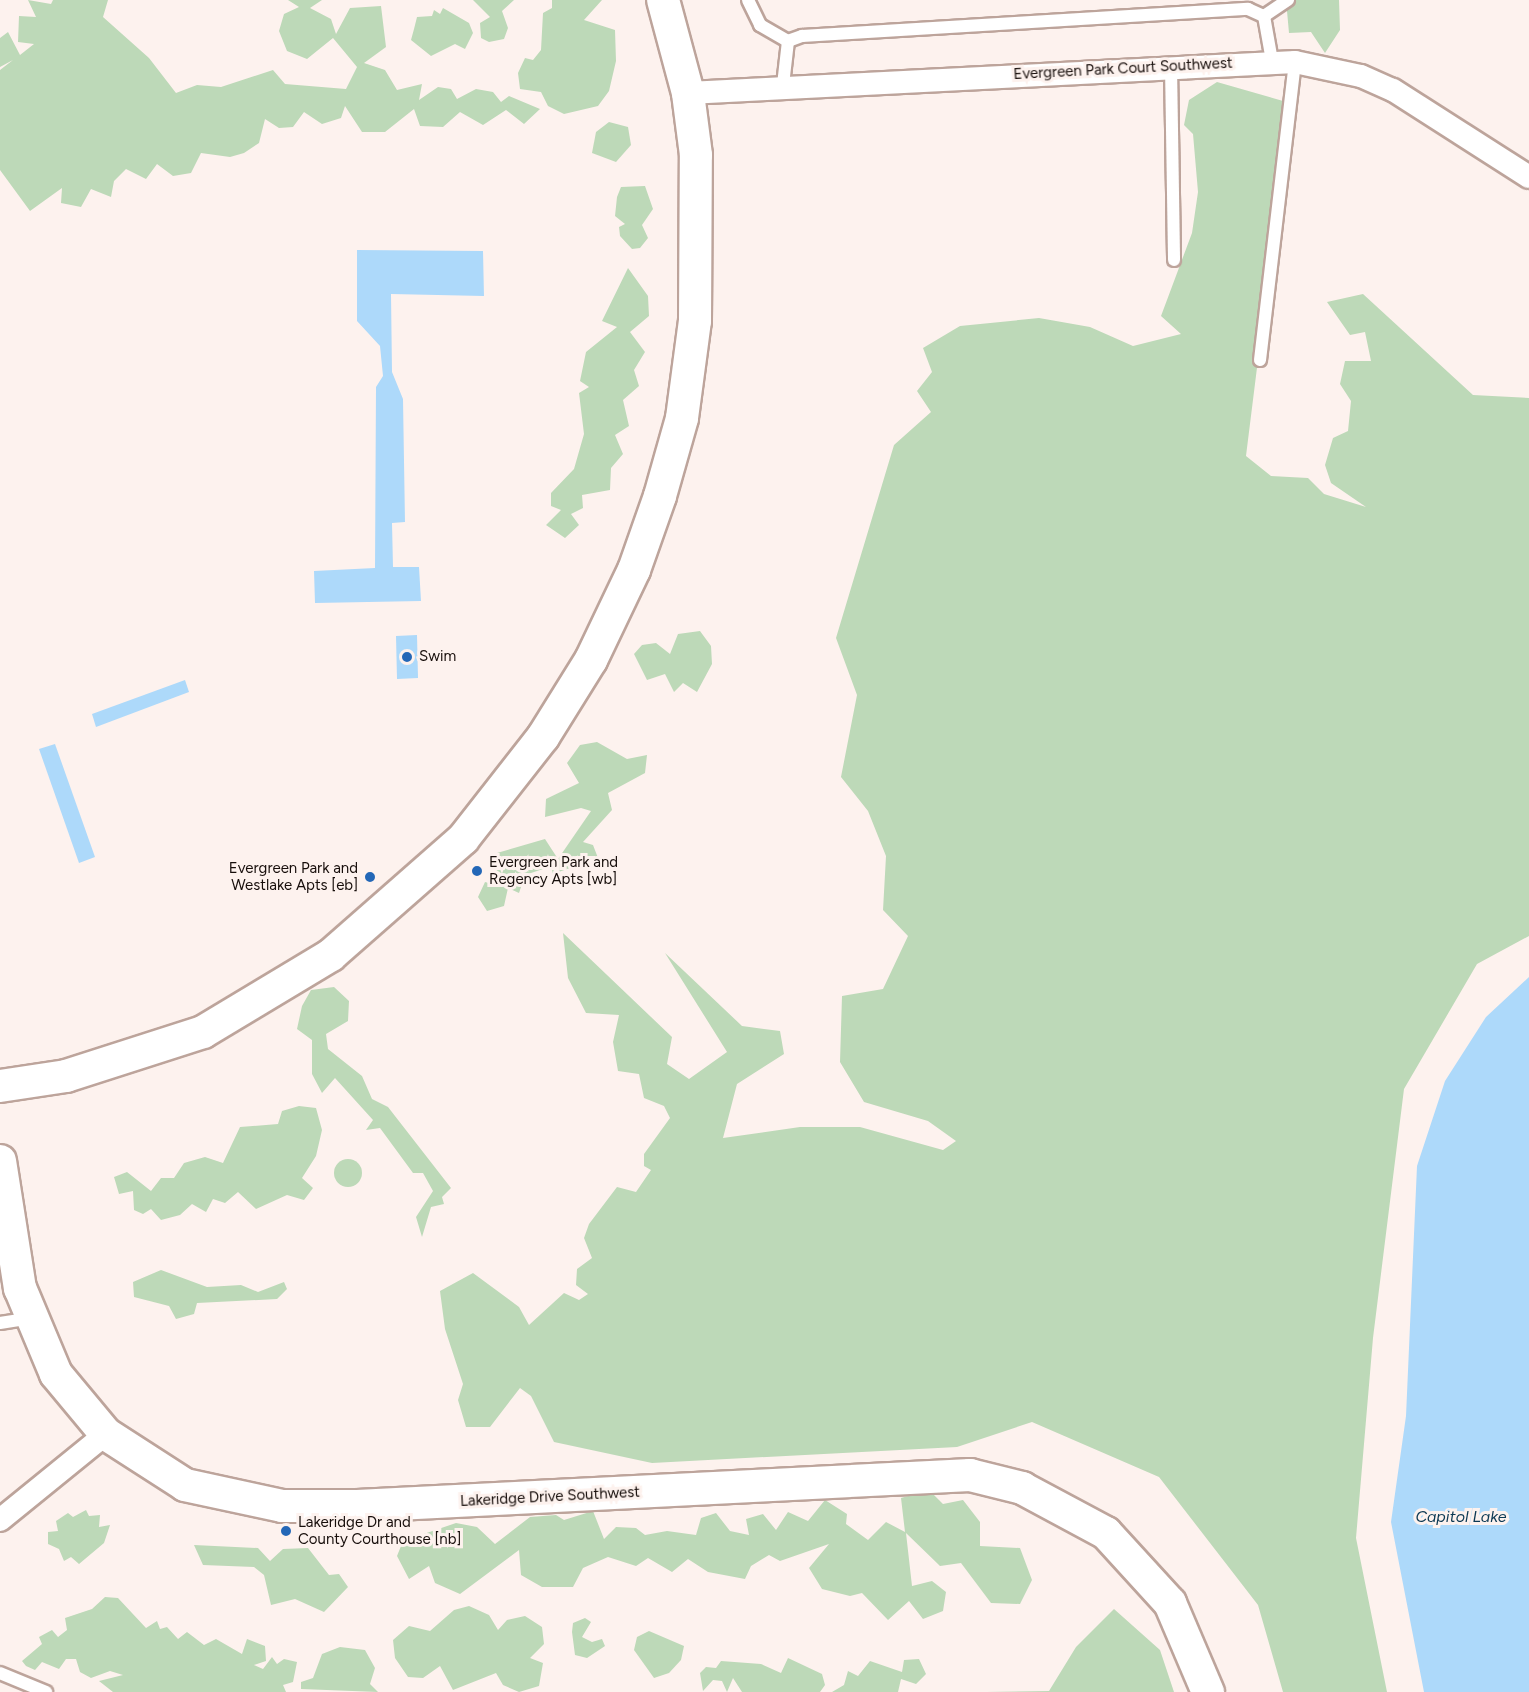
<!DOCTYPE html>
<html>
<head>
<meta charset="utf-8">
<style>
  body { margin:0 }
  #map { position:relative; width:1529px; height:1692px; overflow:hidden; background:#fdf2ee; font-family:Figtree,sans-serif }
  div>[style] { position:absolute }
  .green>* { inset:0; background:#bdd9b8 }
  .round { border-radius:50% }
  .water>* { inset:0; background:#add9fa }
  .roads { filter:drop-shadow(2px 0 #bda49b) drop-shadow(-2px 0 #bda49b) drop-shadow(0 2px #bda49b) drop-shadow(0 -2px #bda49b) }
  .lane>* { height:12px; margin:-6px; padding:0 6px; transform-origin:6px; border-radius:6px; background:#fff }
  .street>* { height:22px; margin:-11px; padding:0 11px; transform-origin:11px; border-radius:11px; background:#fff }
  .secondary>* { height:32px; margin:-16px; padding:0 16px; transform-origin:16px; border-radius:16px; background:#fff }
  .dots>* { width:16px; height:16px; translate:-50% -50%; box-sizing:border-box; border:3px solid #fdf2ee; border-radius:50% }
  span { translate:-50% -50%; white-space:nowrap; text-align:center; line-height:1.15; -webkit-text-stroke:6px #fdf2ee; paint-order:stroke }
  .street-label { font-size:15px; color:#170e0b }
  .poi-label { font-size:15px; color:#170e0b }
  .left { translate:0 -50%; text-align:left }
  .right { translate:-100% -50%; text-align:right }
  .water-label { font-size:16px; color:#0b3853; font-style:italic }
</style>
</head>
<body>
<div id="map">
  <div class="green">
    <i style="clip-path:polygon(28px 0,51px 4px,53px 0,108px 0,103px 17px,149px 58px,176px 93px,197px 85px,221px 87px,273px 70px,285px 84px,346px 89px,357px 67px,333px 38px,307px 59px,287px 51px,279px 31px,284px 14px,299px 7px,288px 0,322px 0,310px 8px,331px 19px,336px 34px,350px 8px,381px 6px,386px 47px,364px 63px,385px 70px,397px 90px,422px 84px,419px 100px,438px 87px,451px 89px,457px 99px,476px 89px,493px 92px,501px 102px,509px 96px,540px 109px,524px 124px,506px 110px,483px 125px,460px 112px,443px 127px,420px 126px,414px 109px,385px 132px,362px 132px,345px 106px,341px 118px,322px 124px,304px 112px,293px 127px,279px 128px,265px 119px,259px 143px,244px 153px,230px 157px,201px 153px,191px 173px,173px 176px,157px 164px,146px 179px,126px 169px,114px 181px,111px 197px,91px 189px,81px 207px,61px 203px,62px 188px,30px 211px,0 170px,0 70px,13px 60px,0 67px,0 38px,8px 32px,20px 55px,34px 44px,18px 42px,19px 16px,36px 17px)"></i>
    <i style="clip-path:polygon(473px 0,514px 0,502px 11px,508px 28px,504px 39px,489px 42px,481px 38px,480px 23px,490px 17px)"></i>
    <i style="clip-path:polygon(552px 0,602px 0,584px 20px,615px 30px,616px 61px,609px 91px,598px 106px,564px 114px,548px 106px,541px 92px,520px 89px,518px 73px,525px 58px,533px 60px,541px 50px,543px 13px,552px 8px)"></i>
    <i style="clip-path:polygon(1286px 0,1339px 0,1340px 30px,1325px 53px,1311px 32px,1289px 33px)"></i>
    <i style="clip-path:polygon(443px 8px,469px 23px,473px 33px,465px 49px,455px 44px,431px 56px,411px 40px,414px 29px,417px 17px,432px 16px,434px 10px,440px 14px)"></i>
    <i style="clip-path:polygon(1217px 82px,1290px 103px,1246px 456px,1271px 476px,1308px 478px,1324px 494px,1366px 507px,1331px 483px,1325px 465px,1333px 438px,1348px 431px,1351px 401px,1340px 384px,1345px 361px,1371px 361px,1365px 332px,1350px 335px,1327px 302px,1363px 294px,1473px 395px,1529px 398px,1529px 936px,1477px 964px,1404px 1089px,1373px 1338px,1356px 1538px,1387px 1692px,1283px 1692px,1258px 1605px,1159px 1477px,1032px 1422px,957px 1447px,652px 1463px,554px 1442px,531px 1396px,520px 1388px,490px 1427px,466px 1427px,458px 1400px,463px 1384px,445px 1329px,440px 1291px,473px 1273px,519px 1307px,529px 1325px,564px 1293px,579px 1300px,588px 1294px,576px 1285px,577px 1269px,592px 1258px,584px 1238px,589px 1224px,617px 1187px,636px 1192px,651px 1170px,644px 1166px,644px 1154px,670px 1118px,664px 1106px,644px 1098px,639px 1074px,618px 1071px,613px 1042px,619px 1015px,586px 1013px,568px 978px,563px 933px,672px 1037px,667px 1064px,689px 1079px,727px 1052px,665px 953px,742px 1026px,780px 1031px,784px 1054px,737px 1084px,723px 1138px,800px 1127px,860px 1127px,943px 1150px,956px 1141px,928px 1121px,864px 1102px,840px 1062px,842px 996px,883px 989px,908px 936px,883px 910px,886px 856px,868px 811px,841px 777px,857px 695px,836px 638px,894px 445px,931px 412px,917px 391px,932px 372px,923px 348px,960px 326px,1039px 318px,1090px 327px,1133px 346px,1181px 334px,1161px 316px,1192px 233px,1198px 192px,1193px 134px,1184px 125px,1189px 100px)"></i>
    <i style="clip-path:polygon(609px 122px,628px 127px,631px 145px,616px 162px,592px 153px,596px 132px)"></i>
    <i style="clip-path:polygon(645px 186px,653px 209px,642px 225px,648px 238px,640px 248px,632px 249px,620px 236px,619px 227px,625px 224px,615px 216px,617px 197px,621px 187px)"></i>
    <i style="clip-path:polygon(628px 268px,648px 296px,649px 316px,630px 332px,645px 352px,634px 370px,639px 386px,623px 400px,629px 426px,615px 435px,623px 454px,611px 468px,610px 490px,582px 495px,583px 508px,571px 514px,579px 525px,565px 538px,546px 525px,561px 510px,551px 506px,551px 493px,574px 469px,584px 434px,579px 393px,589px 387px,580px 381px,586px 352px,617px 327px,602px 321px)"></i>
    <i style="clip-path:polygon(700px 631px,711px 646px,712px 664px,697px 692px,683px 683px,674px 692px,665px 674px,647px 680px,634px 654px,642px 645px,656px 643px,670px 654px,678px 634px)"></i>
    <i style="clip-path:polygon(597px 742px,627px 759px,647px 755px,645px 773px,608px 793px,612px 810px,583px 842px,593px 845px,598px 858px,553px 874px,548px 854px,543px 869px,525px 875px,519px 893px,508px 888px,504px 906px,487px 911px,478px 897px,485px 882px,503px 887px,506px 876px,496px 870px,497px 853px,545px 839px,558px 859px,591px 811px,581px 808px,545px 817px,546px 799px,579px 783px,567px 763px,580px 745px)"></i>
    <i style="clip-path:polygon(334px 987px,349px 1001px,348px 1021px,326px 1034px,328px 1049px,362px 1076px,372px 1099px,388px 1107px,451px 1188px,442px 1197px,444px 1204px,431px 1207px,422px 1237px,416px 1217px,433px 1191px,423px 1173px,413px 1173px,380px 1128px,366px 1130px,373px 1120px,335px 1078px,322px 1093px,312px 1074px,312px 1040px,297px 1029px,302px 1006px,311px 990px)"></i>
    <i style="clip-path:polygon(299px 1106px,316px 1108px,322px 1130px,316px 1156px,302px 1178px,313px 1188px,304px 1200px,287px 1195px,256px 1209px,238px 1192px,225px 1203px,213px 1199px,206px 1212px,192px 1204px,180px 1215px,161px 1220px,151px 1209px,143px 1214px,134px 1210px,133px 1191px,119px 1194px,114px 1177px,127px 1172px,151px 1191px,161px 1178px,174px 1178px,184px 1163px,205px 1157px,223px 1163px,240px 1127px,278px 1124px,282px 1111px)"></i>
    <i class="round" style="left:334px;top:1159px;width:28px;height:28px"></i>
    <i style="clip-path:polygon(161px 1270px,207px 1287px,241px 1285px,258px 1292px,284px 1282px,287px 1289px,277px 1299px,197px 1303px,194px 1314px,176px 1319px,169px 1306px,134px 1297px,133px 1282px)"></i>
    <i style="clip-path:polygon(929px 1490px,943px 1504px,963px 1500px,980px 1522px,980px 1546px,1020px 1548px,1032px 1580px,1020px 1604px,991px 1603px,961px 1563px,940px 1566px,906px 1533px,912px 1586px,932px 1581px,946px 1592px,943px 1611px,923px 1619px,909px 1601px,888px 1620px,862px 1593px,850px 1596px,822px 1589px,809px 1568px,829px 1544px,780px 1561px,769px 1555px,751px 1566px,745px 1579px,708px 1572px,688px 1559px,672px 1572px,648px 1558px,636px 1566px,608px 1557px,583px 1568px,573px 1587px,542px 1587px,521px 1575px,519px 1550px,460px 1594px,435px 1583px,429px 1566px,409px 1579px,397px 1556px,403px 1541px,456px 1523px,477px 1527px,495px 1544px,530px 1517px,556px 1515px,564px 1520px,593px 1511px,604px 1539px,616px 1527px,636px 1528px,645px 1535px,667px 1531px,696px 1535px,701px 1518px,716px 1513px,730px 1531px,749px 1535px,746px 1519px,763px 1514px,776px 1530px,788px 1512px,808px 1521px,825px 1500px,847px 1514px,846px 1524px,868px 1540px,886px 1522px,905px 1532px,901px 1498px)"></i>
    <i style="clip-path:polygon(86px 1510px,89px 1516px,100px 1515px,99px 1527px,110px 1525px,104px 1543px,79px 1564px,71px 1557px,64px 1561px,59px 1549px,48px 1544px,48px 1532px,58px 1531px,56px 1521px,68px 1513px,73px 1517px)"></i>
    <i style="clip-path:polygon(194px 1545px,258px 1548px,270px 1561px,283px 1549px,308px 1548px,329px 1575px,339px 1574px,348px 1587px,324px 1612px,295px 1599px,271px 1605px,264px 1575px,254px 1567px,203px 1565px)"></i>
    <i style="clip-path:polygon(105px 1597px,118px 1598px,146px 1628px,157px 1621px,160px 1629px,167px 1627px,178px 1639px,187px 1632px,204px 1645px,216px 1639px,242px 1654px,247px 1639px,265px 1646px,266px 1661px,254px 1665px,263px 1669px,272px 1657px,277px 1664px,284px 1659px,297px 1662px,293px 1682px,283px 1685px,286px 1692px,113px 1692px,99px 1681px,123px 1675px,110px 1671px,91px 1678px,80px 1672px,76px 1659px,66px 1659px,59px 1669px,42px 1662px,35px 1670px,26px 1666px,22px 1661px,42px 1644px,39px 1637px,52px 1630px,58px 1637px,67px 1630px,65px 1618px,92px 1609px)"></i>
    <i style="clip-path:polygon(469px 1606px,489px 1615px,498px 1630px,507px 1620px,525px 1616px,542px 1627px,544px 1644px,530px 1658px,543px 1663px,539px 1686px,519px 1692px,503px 1685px,496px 1673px,453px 1690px,440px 1666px,423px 1678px,408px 1677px,395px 1658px,393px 1640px,409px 1626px,430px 1631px,454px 1610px)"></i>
    <i style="clip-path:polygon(1114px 1609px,1160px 1650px,1174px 1692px,986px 1692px,1049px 1691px,1076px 1647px)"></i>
    <i style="clip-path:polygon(585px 1618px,591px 1622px,582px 1637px,592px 1642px,602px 1639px,605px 1646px,587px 1658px,575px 1655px,572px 1632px,573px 1623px)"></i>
    <i style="clip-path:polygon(649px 1631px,684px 1646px,681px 1660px,669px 1673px,654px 1678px,634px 1650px,637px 1637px)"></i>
    <i style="clip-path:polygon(340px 1647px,365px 1650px,375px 1668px,370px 1684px,378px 1692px,301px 1689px,301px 1682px,313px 1678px,322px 1654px)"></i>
    <i style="clip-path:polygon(788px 1658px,822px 1674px,825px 1685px,820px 1692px,742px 1692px,733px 1678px,727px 1692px,722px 1681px,713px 1680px,703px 1691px,700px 1673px,706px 1667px,716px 1668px,721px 1661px,761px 1664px,781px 1673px)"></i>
    <i style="clip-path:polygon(919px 1659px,926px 1674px,916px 1684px,901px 1679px,898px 1692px,832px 1692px,844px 1685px,848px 1671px,858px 1676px,870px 1661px,902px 1672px,904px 1660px)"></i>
  </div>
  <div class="water">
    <i style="clip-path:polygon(357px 250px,483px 251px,484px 296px,391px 294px,392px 372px,403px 399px,405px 522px,392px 523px,393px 567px,419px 567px,421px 601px,315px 603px,314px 571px,375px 568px,376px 387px,383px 376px,380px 346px,357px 321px)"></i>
    <i style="clip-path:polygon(417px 635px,418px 678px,397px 679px,396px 636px)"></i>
    <i style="clip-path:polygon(185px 680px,189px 692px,96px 727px,92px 714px)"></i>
    <i style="clip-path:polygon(55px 744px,95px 857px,79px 863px,39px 749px)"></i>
    <i style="clip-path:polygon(1529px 977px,1529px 1692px,1424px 1692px,1391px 1522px,1406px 1416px,1417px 1166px,1445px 1081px,1486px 1017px)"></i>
  </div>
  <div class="roads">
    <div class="lane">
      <i style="left:748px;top:0;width:28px;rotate:64deg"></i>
      <i style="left:760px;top:25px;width:32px;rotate:30deg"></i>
      <i style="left:1264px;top:16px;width:29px;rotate:-34deg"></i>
      <i style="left:1171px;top:66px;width:194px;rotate:89.1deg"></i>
      <i style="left:783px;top:85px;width:44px;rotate:-83.5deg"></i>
      <i style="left:788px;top:41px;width:15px;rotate:-20deg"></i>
      <i style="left:802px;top:36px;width:447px;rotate:-3.5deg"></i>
      <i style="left:1248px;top:9px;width:17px;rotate:24deg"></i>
      <i style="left:1264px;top:16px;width:46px;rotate:79.9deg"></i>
      <i style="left:1260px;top:360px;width:300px;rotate:-83.3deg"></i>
      <i style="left:0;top:1323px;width:30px;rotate:-9deg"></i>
      <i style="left:0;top:1673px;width:50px;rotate:22.4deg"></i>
    </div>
    <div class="street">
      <i style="left:688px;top:93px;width:608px;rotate:-2.92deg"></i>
      <i style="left:1295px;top:62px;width:67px;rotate:12deg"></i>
      <i style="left:1361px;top:76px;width:35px;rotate:24deg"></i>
      <i style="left:1393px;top:90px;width:161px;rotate:32.6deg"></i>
      <i style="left:0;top:1520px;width:136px;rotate:-39.1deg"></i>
    </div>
    <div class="secondary">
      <i style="left:0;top:1086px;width:67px;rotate:-8.6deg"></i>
      <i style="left:66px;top:1076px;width:144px;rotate:-17.8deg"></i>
      <i style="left:203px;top:1032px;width:149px;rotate:-31deg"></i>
      <i style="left:331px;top:955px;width:176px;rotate:-41.3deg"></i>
      <i style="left:463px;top:839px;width:130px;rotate:-51.9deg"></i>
      <i style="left:543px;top:737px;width:91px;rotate:-58.1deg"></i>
      <i style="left:591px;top:660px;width:100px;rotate:-64.5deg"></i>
      <i style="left:634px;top:570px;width:78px;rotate:-70.6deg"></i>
      <i style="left:660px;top:496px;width:81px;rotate:-74.2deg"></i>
      <i style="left:682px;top:418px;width:98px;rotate:-82.4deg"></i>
      <i style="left:695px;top:321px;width:166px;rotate:-89.7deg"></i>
      <i style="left:696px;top:155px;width:63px;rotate:-97.4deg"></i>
      <i style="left:688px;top:93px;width:96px;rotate:-105deg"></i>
      <i style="left:0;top:1161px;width:129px;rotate:81.1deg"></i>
      <i style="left:20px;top:1288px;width:93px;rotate:67.3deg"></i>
      <i style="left:56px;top:1374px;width:78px;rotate:50.2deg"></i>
      <i style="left:106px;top:1434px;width:94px;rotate:32.8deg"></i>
      <i style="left:185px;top:1485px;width:99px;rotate:12.2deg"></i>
      <i style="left:282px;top:1506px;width:75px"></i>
      <i style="left:357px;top:1506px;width:614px;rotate:-2.9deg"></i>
      <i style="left:970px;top:1475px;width:54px;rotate:14deg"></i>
      <i style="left:1022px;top:1488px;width:95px;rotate:28.2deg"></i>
      <i style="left:1106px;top:1533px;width:95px;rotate:47.6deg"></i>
      <i style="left:1170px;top:1603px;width:97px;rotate:66.9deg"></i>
    </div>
  </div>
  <div class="dots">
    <i style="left:407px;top:657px;background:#2367b7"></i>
    <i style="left:477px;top:871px;background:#2367b7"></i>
    <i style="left:370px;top:877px;background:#2367b7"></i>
    <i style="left:286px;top:1531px;background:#2367b7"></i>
  </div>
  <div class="street-label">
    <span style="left:1123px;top:69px;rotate:-3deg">Evergreen Park Court Southwest</span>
    <span style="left:550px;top:1497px;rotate:-3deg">Lakeridge Drive Southwest</span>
  </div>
  <div class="poi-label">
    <span class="left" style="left:419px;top:657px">Swim</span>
    <span class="left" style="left:489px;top:871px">Evergreen Park and<br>Regency Apts [wb]</span>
    <span class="right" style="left:358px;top:877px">Evergreen Park and<br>Westlake Apts [eb]</span>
    <span class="left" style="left:298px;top:1531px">Lakeridge Dr and<br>County Courthouse [nb]</span>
  </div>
  <div class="water-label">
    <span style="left:1461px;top:1517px">Capitol Lake</span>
  </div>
</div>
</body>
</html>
